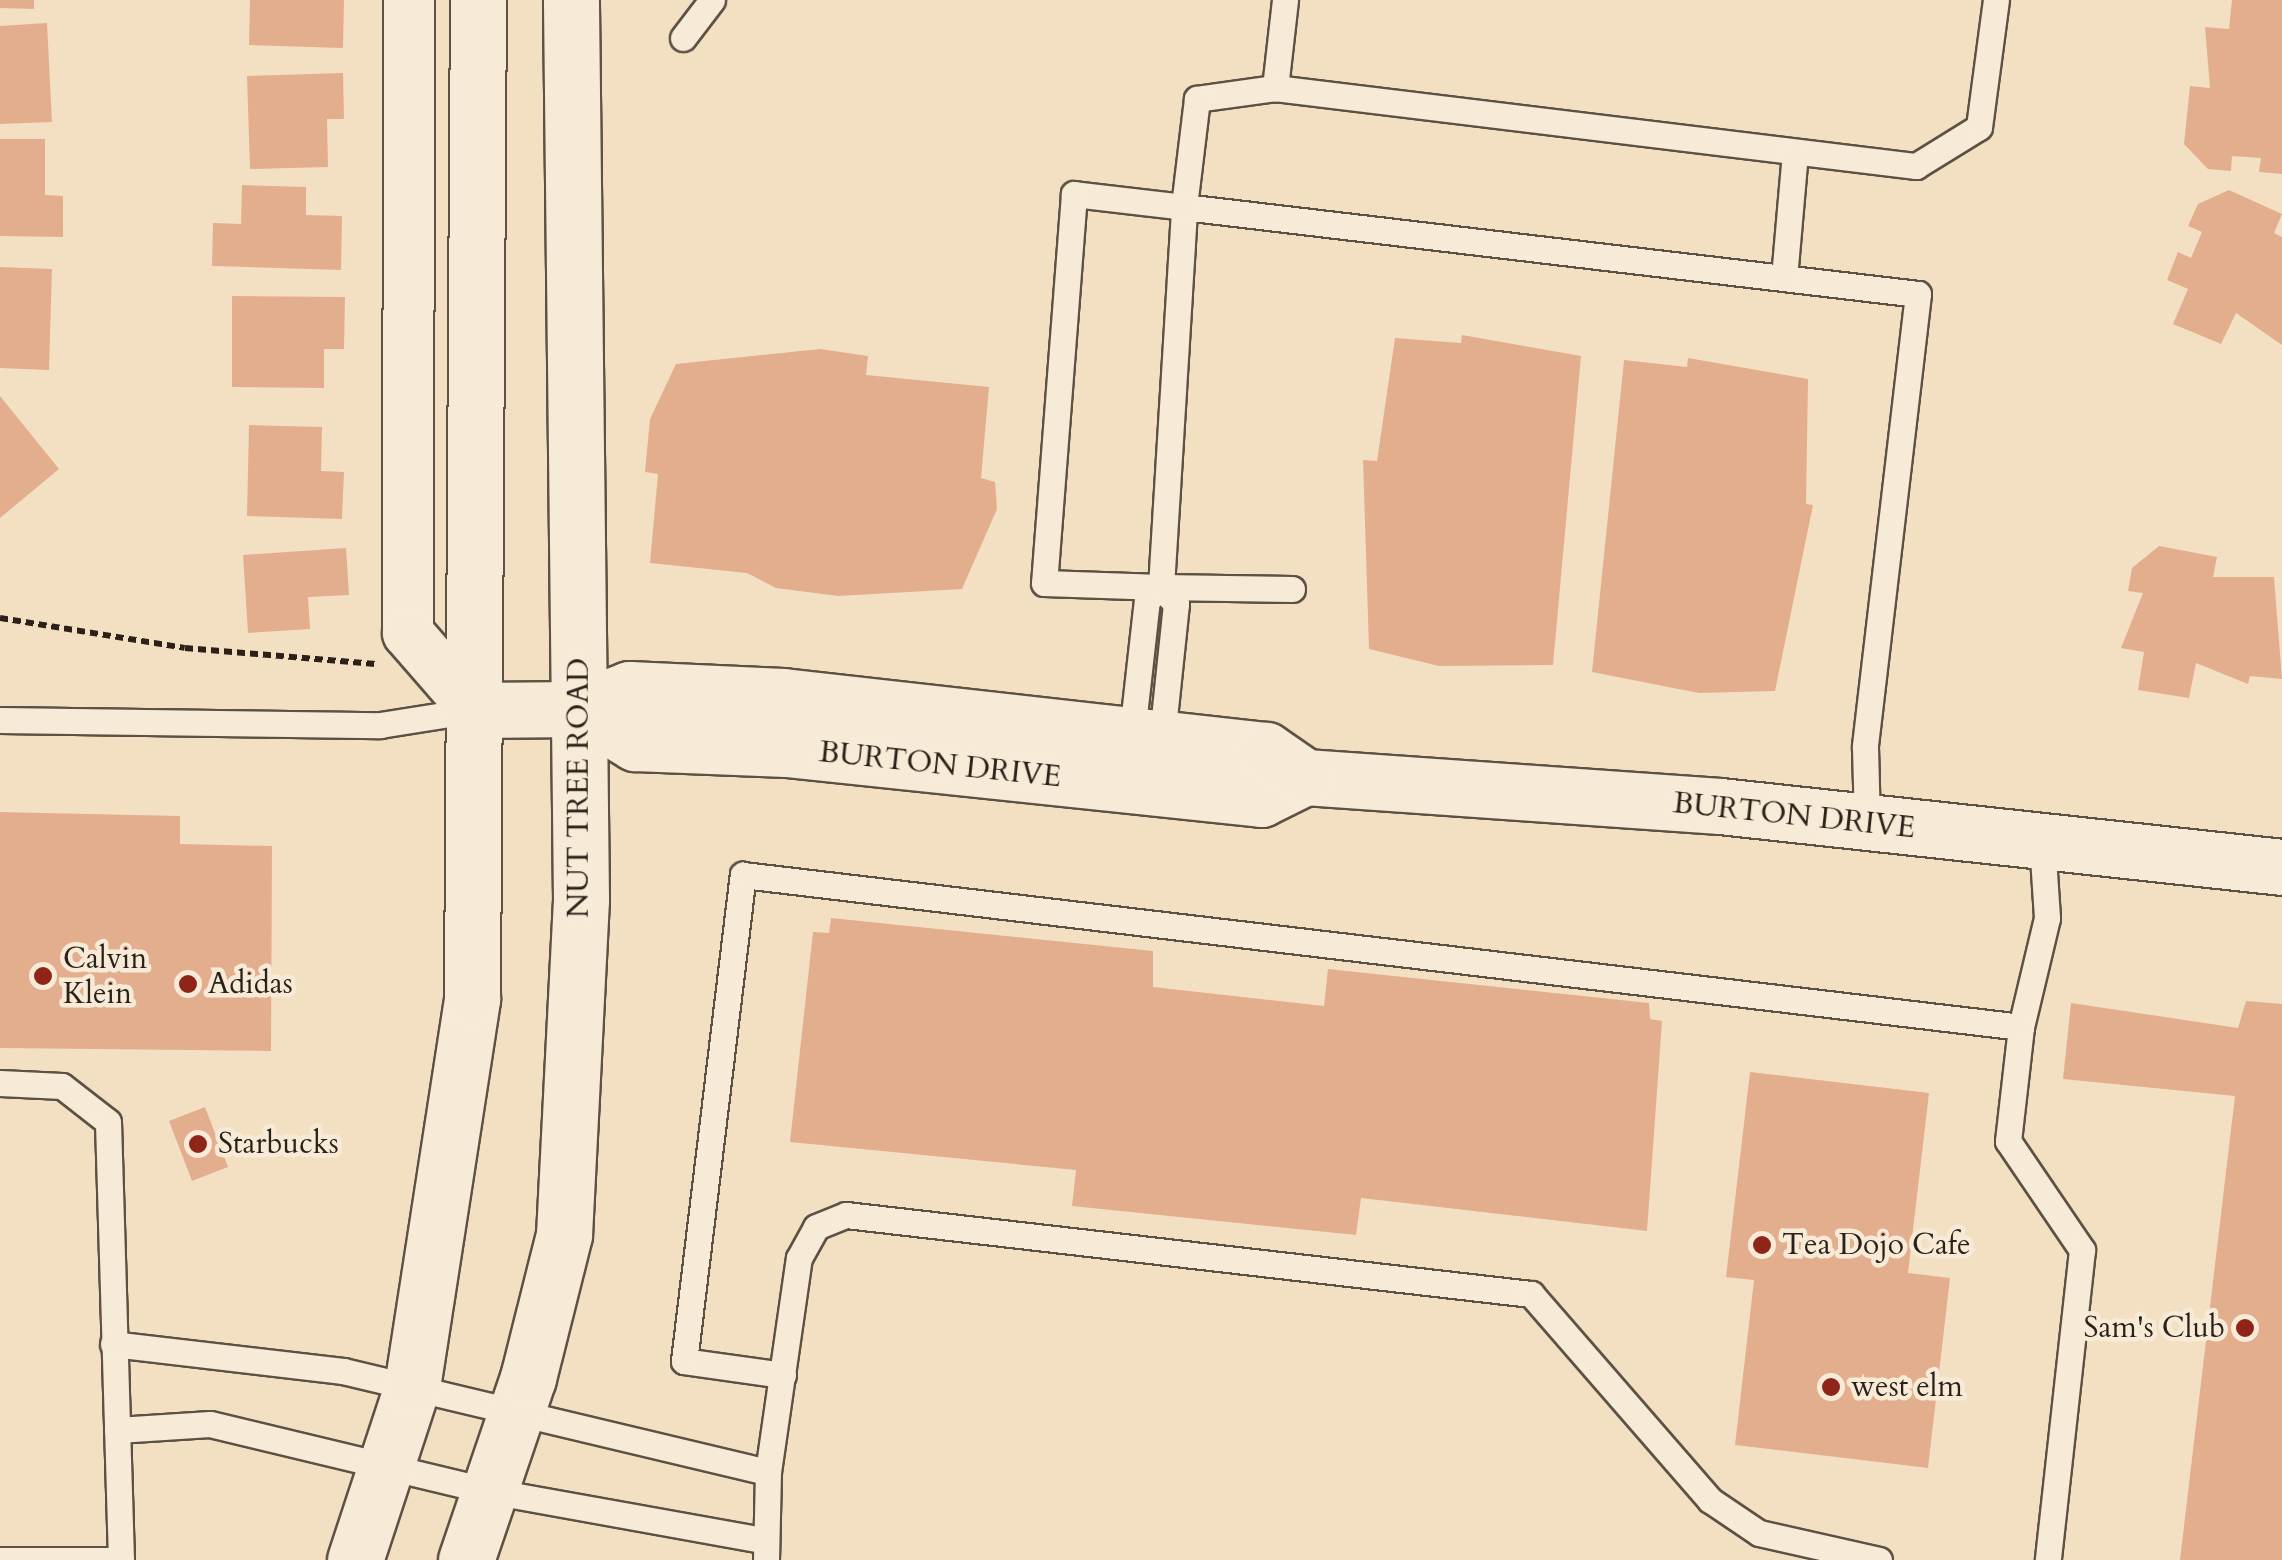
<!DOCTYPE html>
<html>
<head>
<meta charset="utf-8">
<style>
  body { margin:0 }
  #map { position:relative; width:2282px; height:1560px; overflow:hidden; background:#f3e0c3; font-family:Cardo,serif }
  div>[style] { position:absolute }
  .building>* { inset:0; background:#e3ae8e }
  .path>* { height:6px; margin-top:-3px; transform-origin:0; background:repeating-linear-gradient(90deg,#2b2119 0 8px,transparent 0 13px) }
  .roads { filter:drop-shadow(2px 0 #5d5144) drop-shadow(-2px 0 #5d5144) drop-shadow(0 2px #5d5144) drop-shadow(0 -2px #5d5144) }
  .service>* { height:25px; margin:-12.5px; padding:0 12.5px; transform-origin:12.5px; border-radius:12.5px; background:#f7ebd8 }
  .minor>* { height:50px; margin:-25px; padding:0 25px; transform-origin:25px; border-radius:25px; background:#f7ebd8 }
  .tertiary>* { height:55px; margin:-27.5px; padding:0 27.5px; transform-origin:27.5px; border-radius:27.5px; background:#f7ebd8 }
  .secondary>* { height:55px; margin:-27.5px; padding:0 27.5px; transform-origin:27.5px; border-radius:27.5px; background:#f7ebd8 }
  .dots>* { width:28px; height:28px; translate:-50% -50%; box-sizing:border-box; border:5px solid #f7ebd8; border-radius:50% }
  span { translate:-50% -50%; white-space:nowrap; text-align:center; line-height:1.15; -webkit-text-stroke:9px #f7ebd8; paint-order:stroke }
  .street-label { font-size:30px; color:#2b2119 }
  .poi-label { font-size:30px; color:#2b2119 }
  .left { translate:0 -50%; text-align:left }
  .right { translate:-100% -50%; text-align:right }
</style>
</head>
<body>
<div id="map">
  <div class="building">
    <i style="clip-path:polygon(0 0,34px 0,34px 9px,0 8px)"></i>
    <i style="clip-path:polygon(250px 0,344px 0,343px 48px,249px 45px)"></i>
    <i style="clip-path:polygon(2232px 0,2282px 0,2282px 174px,2259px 172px,2261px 158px,2232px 156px,2231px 171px,2208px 169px,2184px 144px,2190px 86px,2210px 88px,2205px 27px,2229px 29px)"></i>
    <i style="clip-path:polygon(47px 23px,52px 122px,0 124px,0 26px)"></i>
    <i style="clip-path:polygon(343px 73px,344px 119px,327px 119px,328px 167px,250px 169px,247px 76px)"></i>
    <i style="clip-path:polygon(0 139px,45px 139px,45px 195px,63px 196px,63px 237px,0 236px)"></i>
    <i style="clip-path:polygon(242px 185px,306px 187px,306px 215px,342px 216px,341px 270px,212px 266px,213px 223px,241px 224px)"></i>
    <i style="clip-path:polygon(2229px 190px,2282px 214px,2274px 233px,2282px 237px,2282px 345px,2236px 313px,2221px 344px,2173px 324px,2188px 289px,2167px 280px,2178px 252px,2191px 258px,2202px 232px,2188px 226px,2198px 204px)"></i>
    <i style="clip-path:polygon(0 267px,52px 269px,49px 370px,0 368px)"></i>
    <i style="clip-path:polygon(232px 296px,345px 297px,344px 349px,324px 349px,324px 388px,232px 387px)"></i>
    <i style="clip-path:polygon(1462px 335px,1581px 356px,1553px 665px,1439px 666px,1369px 649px,1363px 460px,1377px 461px,1395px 338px,1461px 343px)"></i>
    <i style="clip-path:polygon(820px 349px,868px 356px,866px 375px,989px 387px,981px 478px,995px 482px,997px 509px,962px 589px,838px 596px,776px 588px,747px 573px,650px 563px,658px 474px,645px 472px,650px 419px,676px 364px)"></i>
    <i style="clip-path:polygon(1688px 358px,1808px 379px,1806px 504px,1813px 505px,1775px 691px,1699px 693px,1592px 672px,1624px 360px,1687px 367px)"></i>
    <i style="clip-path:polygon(0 396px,59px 469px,0 518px)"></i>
    <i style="clip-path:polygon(249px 425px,322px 427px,321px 471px,344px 472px,342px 519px,247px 516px)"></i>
    <i style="clip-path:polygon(2159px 546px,2217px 557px,2213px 577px,2274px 577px,2282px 679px,2250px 676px,2248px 684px,2196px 663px,2189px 698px,2138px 690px,2144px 652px,2121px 648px,2143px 593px,2128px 591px,2132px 568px)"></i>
    <i style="clip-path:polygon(346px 548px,349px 595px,308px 597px,310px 629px,248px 633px,243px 555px)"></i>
    <i style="clip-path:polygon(0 812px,180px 816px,180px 844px,272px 846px,271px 1051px,0 1048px)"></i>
    <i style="clip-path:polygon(831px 918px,1153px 951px,1153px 987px,1324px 1006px,1328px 969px,1649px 1003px,1650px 1019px,1662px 1021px,1647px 1231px,1361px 1198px,1356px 1235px,1072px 1206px,1076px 1170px,790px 1142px,813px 932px,829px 933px)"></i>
    <i style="clip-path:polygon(2246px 1001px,2282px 1004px,2282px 1560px,2180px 1560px,2235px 1096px,2063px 1079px,2071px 1003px,2238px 1028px)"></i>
    <i style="clip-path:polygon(1750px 1072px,1929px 1093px,1908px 1273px,1950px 1278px,1928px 1468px,1735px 1445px,1754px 1280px,1726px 1277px)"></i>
    <i style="clip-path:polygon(205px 1107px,228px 1167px,192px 1181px,169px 1121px)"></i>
  </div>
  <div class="path">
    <i style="left:0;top:618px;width:187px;rotate:9.2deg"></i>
    <i style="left:185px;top:648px;width:191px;rotate:4.8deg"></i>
  </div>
  <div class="roads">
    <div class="service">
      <i style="left:1285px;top:0;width:89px;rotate:96.5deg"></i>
      <i style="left:1275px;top:88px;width:646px;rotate:6.94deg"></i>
      <i style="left:1916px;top:166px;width:74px;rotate:-31.8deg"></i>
      <i style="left:1979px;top:127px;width:128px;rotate:-82.4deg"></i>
      <i style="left:683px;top:38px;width:48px;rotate:-52.7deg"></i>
      <i style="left:1275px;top:88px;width:79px;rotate:172deg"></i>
      <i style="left:1197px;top:99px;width:109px;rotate:96.9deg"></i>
      <i style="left:1184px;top:207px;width:739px;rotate:6.76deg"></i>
      <i style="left:1918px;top:294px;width:456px;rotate:96.7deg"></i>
      <i style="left:1865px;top:747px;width:76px;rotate:88.5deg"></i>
      <i style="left:1784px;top:278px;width:126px;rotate:-85deg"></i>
      <i style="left:0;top:720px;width:380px;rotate:0.8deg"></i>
      <i style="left:380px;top:725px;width:96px;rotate:-9deg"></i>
      <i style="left:1132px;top:733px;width:134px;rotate:-83.6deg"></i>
      <i style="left:1147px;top:600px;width:19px;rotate:-43deg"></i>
      <i style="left:1162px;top:737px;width:134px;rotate:-84deg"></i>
      <i style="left:1176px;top:604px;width:23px;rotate:-131deg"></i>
      <i style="left:1161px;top:587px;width:381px;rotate:-86.5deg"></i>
      <i style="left:1184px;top:207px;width:111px;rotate:-173.3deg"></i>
      <i style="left:1074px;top:194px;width:390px;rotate:94.4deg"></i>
      <i style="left:1044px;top:583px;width:117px;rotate:2deg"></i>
      <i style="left:1161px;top:587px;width:131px;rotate:0.9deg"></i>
      <i style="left:2042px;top:842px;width:76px;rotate:86.2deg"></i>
      <i style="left:2047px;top:918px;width:112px;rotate:103.4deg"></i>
      <i style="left:2021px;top:1027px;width:115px;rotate:96.5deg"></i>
      <i style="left:2008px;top:1141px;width:132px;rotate:55.8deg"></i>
      <i style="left:2082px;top:1250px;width:312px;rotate:96.3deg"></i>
      <i style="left:0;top:1083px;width:62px;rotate:2.8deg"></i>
      <i style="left:62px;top:1086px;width:58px;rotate:38deg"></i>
      <i style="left:108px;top:1122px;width:438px;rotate:88.3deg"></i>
      <i style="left:113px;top:1344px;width:232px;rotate:6.7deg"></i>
      <i style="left:343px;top:1371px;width:437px;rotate:13.4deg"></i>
      <i style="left:783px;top:1375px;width:100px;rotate:-172deg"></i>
      <i style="left:684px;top:1361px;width:490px;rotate:-83.1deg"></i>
      <i style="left:743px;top:875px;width:1287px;rotate:6.78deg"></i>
      <i style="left:117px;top:1430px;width:93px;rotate:-3.7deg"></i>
      <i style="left:210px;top:1424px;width:288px;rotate:13.5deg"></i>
      <i style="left:490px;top:1491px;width:276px;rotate:10.2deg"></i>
      <i style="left:0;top:1560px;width:121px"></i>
      <i style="left:766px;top:1560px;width:88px;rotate:-88.7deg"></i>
      <i style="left:768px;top:1472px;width:216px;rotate:-81.8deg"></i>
      <i style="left:799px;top:1258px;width:35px;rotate:-61deg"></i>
      <i style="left:816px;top:1227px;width:32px;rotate:-22deg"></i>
      <i style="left:846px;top:1215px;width:690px;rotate:6.58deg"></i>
      <i style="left:1531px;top:1294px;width:273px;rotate:49deg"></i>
      <i style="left:1710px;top:1500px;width:59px;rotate:34deg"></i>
      <i style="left:1759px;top:1533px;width:123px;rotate:12.7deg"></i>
    </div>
    <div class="minor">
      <i style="left:409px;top:0;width:633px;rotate:90.09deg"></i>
      <i style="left:408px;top:633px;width:102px;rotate:49deg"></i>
    </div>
    <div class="tertiary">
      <i style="left:579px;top:709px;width:66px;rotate:31.3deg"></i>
      <i style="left:635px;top:743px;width:151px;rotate:2.3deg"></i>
      <i style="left:786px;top:749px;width:478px;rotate:6deg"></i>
      <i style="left:1261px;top:799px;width:49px;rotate:-26.6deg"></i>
      <i style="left:1305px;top:777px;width:416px;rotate:4deg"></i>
      <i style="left:1720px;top:806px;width:565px;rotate:6.19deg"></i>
      <i style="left:475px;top:710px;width:104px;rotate:-0.6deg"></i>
      <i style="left:579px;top:709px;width:54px;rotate:-21.8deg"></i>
      <i style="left:629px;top:689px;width:154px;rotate:2.6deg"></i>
      <i style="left:783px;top:696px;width:486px;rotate:6.4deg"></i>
      <i style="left:1266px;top:750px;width:47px;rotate:34.7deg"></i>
    </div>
    <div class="secondary">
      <i style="left:355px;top:1560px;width:182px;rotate:-71.8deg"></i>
      <i style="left:412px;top:1387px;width:393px;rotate:-81.2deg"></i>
      <i style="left:472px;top:999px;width:999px;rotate:-89.66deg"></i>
      <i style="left:466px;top:1560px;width:192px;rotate:-71.2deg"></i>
      <i style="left:528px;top:1378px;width:147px;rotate:-75.9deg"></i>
      <i style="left:564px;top:1235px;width:336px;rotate:-87.1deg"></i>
      <i style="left:581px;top:899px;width:899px;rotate:-90.64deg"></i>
    </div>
  </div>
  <div class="dots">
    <i style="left:43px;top:976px;background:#8f2418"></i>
    <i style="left:188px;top:984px;background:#8f2418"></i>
    <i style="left:198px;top:1144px;background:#8f2418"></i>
    <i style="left:1762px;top:1245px;background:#8f2418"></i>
    <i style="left:2245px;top:1328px;background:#8f2418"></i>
    <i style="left:1831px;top:1387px;background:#8f2418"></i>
  </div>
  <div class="street-label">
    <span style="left:940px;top:765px;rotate:6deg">BURTON DRIVE</span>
    <span style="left:579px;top:788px;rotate:-90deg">NUT TREE ROAD</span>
    <span style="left:1794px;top:816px;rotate:6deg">BURTON DRIVE</span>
  </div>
  <div class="poi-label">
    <span class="left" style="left:63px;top:976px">Calvin<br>Klein</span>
    <span class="left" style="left:208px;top:984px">Adidas</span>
    <span class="left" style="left:218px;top:1144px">Starbucks</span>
    <span class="left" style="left:1782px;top:1245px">Tea Dojo Cafe</span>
    <span class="right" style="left:2225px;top:1328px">Sam's Club</span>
    <span class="left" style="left:1851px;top:1387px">west elm</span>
  </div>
</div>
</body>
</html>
